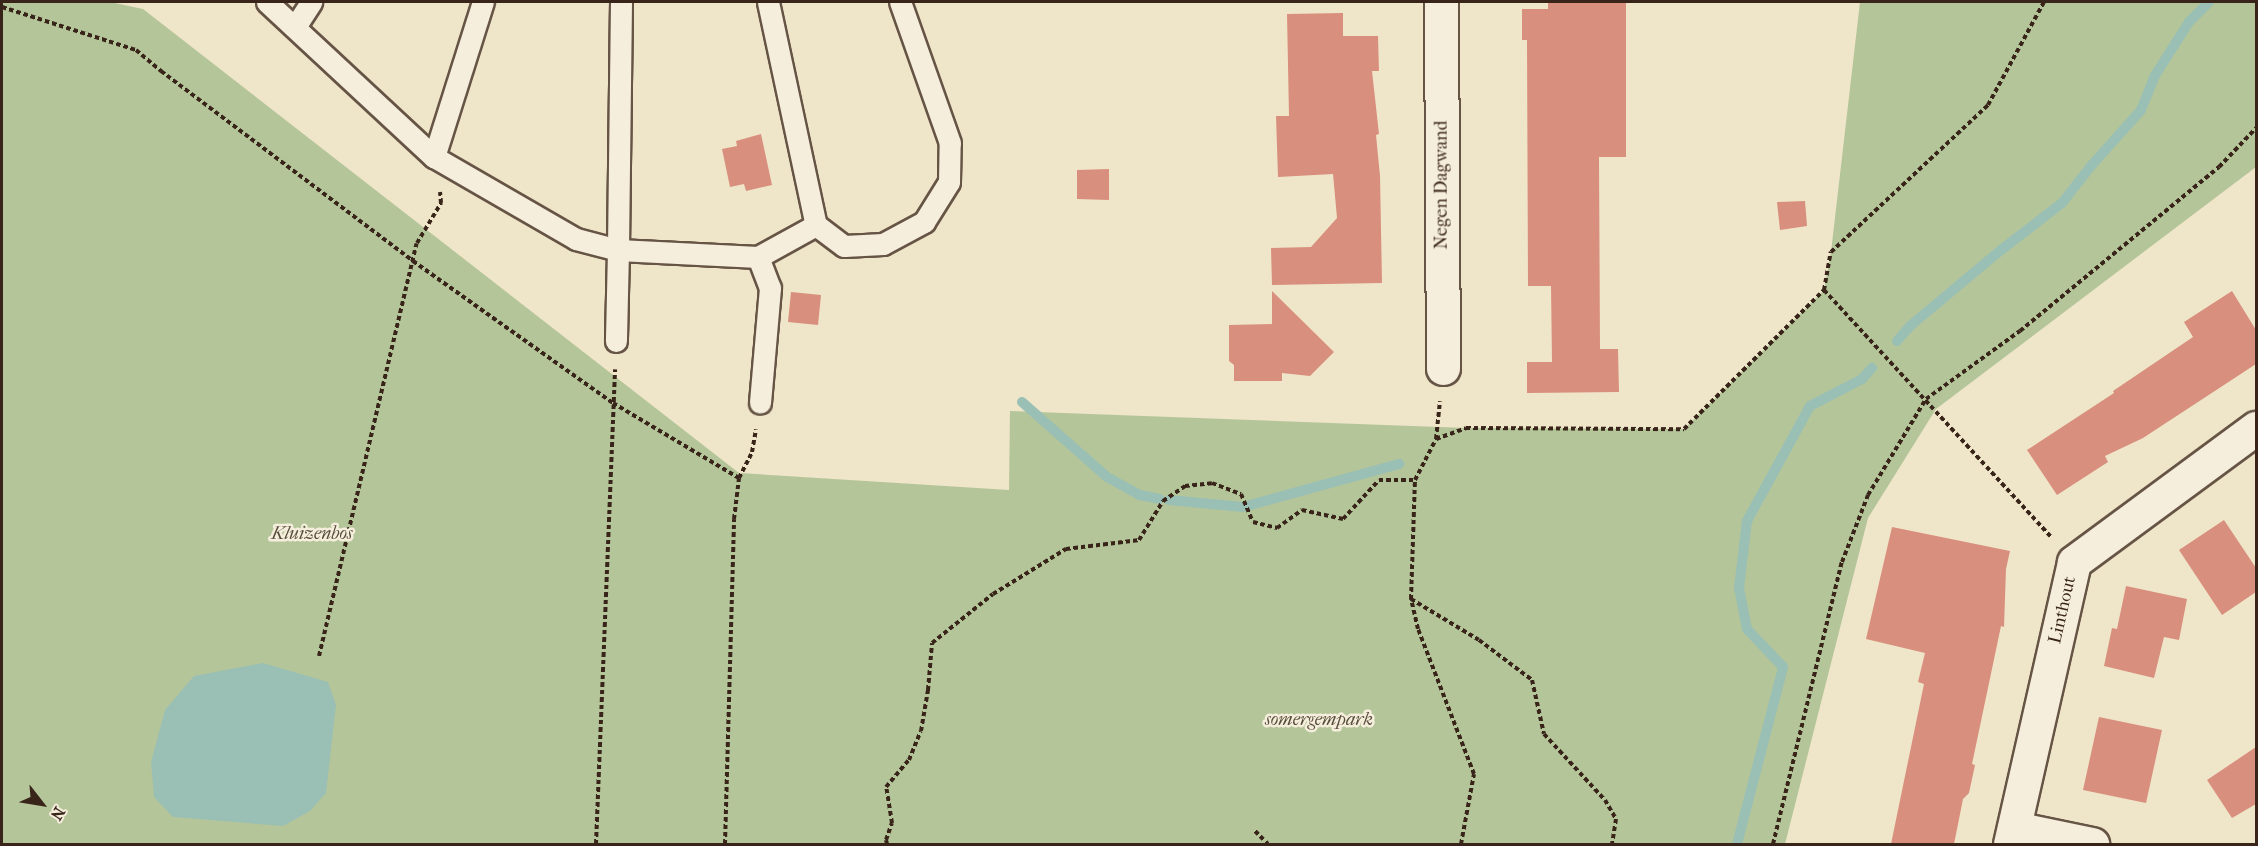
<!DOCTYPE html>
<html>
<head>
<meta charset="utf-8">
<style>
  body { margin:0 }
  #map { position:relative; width:2258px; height:846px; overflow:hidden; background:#efe5c9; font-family:"IM FELL French Canon",serif }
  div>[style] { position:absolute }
  .green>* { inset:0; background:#b5c59a }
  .water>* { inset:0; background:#9abfb4 }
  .stream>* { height:10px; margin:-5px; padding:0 5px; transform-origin:5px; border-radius:5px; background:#9abfb4 }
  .building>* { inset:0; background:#d98f7d }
  .path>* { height:4px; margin-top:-2px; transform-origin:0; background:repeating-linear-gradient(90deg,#382419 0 4.5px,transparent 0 7.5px) }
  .roads { filter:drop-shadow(2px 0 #665445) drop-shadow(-2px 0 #665445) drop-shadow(0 2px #665445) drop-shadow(0 -2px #665445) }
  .lane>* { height:21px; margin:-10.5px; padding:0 10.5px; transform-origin:10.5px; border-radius:10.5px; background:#f5eedc }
  .street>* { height:33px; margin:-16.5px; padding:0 16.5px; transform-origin:16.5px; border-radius:16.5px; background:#f5eedc }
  span { translate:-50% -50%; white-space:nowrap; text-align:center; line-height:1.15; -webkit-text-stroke:5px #f5eedc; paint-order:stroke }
  .street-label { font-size:18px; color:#382419 }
  .park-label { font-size:18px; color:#574c39; font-style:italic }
  .frame { position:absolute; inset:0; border:3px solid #382419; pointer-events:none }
  .north { position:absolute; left:12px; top:774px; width:60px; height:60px; -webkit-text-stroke:4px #f5eedc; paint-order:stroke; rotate:121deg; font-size:16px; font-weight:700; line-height:24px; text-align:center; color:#382419 }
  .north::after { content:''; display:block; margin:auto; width:21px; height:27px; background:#382419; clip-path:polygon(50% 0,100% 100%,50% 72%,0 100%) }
</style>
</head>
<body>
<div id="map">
  <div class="green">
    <i style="clip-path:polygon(2px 2px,110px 2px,143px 9px,739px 473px,1009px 490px,1010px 411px,1466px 428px,1684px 429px,1824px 290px,1831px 252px,1860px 2px,2256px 2px,2256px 167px,1936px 409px,1868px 518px,1785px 844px,2px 844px)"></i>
  </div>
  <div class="water">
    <i style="clip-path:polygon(263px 663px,328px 682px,336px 705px,326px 793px,310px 811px,283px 826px,173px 817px,154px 797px,151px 762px,165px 710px,194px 676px)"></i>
  </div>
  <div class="stream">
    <i style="left:1897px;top:341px;width:20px;rotate:-49deg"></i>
    <i style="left:1910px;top:326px;width:119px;rotate:-39.9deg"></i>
    <i style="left:2001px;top:250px;width:77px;rotate:-37.6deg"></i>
    <i style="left:2062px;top:203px;width:47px;rotate:-51.9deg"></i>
    <i style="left:2091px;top:166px;width:75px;rotate:-48.2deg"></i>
    <i style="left:2141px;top:110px;width:35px;rotate:-68deg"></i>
    <i style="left:2154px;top:77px;width:65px;rotate:-57.5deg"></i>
    <i style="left:2189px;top:22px;width:28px;rotate:-45deg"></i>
    <i style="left:1022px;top:402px;width:113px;rotate:41.4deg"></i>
    <i style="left:1107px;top:477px;width:38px;rotate:29deg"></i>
    <i style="left:1140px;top:495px;width:20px;rotate:11deg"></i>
    <i style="left:1169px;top:500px;width:74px;rotate:5.4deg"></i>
    <i style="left:1250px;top:505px;width:155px;rotate:-15.4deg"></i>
    <i style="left:1737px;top:844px;width:183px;rotate:-75.4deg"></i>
    <i style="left:1783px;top:667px;width:52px;rotate:-133.5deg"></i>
    <i style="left:1747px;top:629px;width:42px;rotate:-101deg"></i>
    <i style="left:1739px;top:588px;width:67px;rotate:-83.2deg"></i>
    <i style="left:1747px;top:521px;width:131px;rotate:-61.3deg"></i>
    <i style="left:1810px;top:406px;width:59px;rotate:-27.4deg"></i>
    <i style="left:1862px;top:379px;width:15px;rotate:-48deg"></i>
  </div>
  <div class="building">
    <i style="clip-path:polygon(1548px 2px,1626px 2px,1626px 157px,1599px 157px,1600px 349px,1618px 349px,1619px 392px,1527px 393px,1527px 362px,1552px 362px,1551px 286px,1528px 286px,1527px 40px,1522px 40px,1522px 9px,1548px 9px)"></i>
    <i style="clip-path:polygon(1343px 13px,1343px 36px,1378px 36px,1379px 71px,1372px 71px,1379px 134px,1376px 135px,1380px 176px,1382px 283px,1272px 285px,1271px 248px,1311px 247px,1337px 218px,1333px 174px,1278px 177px,1276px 116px,1289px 116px,1287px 14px)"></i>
    <i style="clip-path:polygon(761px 134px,772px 185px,746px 191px,744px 184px,730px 187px,722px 149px,737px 146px,736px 141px)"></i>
    <i style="clip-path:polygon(1109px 169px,1109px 200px,1077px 199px,1077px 170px)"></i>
    <i style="clip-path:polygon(1805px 201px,1807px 226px,1780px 230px,1777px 202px)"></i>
    <i style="clip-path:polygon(1272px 291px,1334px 352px,1310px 376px,1282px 373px,1282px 381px,1234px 381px,1234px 365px,1229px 361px,1229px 325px,1272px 324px)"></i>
    <i style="clip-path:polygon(2232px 291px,2256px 330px,2256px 364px,2143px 438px,2105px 456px,2108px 462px,2057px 495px,2027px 450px,2114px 393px,2113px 391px,2193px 337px,2184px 322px)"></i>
    <i style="clip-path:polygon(791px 292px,821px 295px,818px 325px,788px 322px)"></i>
    <i style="clip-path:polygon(2224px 520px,2256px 568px,2256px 592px,2222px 615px,2179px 550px)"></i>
    <i style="clip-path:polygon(1892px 527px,2010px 551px,2006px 569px,2004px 627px,2001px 626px,1972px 764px,1975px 765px,1969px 793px,1963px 799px,1954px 844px,1891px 844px,1924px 684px,1918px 682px,1925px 653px,1866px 639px)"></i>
    <i style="clip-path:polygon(2126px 586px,2187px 599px,2179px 640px,2164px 637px,2154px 678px,2104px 666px,2112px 628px,2117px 629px)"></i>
    <i style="clip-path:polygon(2099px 717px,2162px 730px,2146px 803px,2083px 790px)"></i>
    <i style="clip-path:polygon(2256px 747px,2256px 804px,2232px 818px,2207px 780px)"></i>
  </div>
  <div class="path">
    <i style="left:2px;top:7px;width:141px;rotate:17.8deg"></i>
    <i style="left:136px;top:50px;width:33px;rotate:40deg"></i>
    <i style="left:161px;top:71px;width:316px;rotate:37deg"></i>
    <i style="left:413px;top:261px;width:245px;rotate:35.4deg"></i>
    <i style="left:613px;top:403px;width:147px;rotate:30.8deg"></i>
    <i style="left:1824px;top:290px;width:335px;rotate:47.4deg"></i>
    <i style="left:1436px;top:439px;width:38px;rotate:-84deg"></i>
    <i style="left:1411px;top:599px;width:79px;rotate:31.1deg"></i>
    <i style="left:1479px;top:640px;width:66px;rotate:37deg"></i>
    <i style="left:1532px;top:680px;width:55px;rotate:77.5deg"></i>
    <i style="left:1544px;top:734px;width:90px;rotate:47.3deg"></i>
    <i style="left:1605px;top:800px;width:22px;rotate:60deg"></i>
    <i style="left:1616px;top:819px;width:25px;rotate:99deg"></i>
    <i style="left:319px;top:656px;width:424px;rotate:-76.7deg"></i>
    <i style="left:417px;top:243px;width:47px;rotate:-59deg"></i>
    <i style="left:441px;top:203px;width:11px;rotate:-95deg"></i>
    <i style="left:1255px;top:831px;width:18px;rotate:45deg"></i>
    <i style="left:596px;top:844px;width:475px;rotate:-87.7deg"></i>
    <i style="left:725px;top:844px;width:325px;rotate:-88.4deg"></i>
    <i style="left:734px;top:519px;width:41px;rotate:-83deg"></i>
    <i style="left:739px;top:478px;width:29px;rotate:-63deg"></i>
    <i style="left:752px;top:452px;width:23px;rotate:-80deg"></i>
    <i style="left:887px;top:844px;width:4px;rotate:-104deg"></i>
    <i style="left:886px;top:840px;width:18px;rotate:-71deg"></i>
    <i style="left:892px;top:823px;width:36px;rotate:-99deg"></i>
    <i style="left:886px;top:787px;width:35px;rotate:-50deg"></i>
    <i style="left:909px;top:760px;width:31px;rotate:-68deg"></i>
    <i style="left:921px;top:731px;width:42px;rotate:-80.3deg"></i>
    <i style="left:928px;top:690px;width:47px;rotate:-85.1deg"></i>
    <i style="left:932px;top:643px;width:78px;rotate:-38.8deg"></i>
    <i style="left:993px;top:594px;width:86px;rotate:-31.7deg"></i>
    <i style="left:1066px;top:549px;width:74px;rotate:-7deg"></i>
    <i style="left:1139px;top:540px;width:46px;rotate:-58.4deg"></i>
    <i style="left:1163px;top:501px;width:27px;rotate:-34deg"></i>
    <i style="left:1185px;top:486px;width:27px;rotate:-6deg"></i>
    <i style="left:1212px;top:483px;width:31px;rotate:21deg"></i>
    <i style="left:1241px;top:494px;width:30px;rotate:67deg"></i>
    <i style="left:1253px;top:522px;width:25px;rotate:14deg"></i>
    <i style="left:1277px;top:528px;width:31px;rotate:-36deg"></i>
    <i style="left:1302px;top:510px;width:42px;rotate:12.4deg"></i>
    <i style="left:1343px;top:519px;width:53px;rotate:-47.3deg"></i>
    <i style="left:1379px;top:480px;width:36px"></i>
    <i style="left:1461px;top:844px;width:71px;rotate:-79.5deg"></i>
    <i style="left:1474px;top:774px;width:155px;rotate:-111.1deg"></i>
    <i style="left:1418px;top:629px;width:31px;rotate:-103deg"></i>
    <i style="left:1411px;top:599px;width:119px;rotate:-88.1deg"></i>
    <i style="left:1415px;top:480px;width:46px;rotate:-62.9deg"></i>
    <i style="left:1436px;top:439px;width:32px;rotate:-20deg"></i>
    <i style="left:1466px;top:428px;width:218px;rotate:0.3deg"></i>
    <i style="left:1684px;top:429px;width:197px;rotate:-44.8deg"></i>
    <i style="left:1824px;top:290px;width:39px;rotate:-80deg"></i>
    <i style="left:1831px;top:252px;width:215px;rotate:-43.1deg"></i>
    <i style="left:1988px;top:105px;width:117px;rotate:-61.5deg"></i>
    <i style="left:1773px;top:844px;width:290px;rotate:-76.3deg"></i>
    <i style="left:1842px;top:562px;width:72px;rotate:-68.8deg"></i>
    <i style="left:1868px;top:495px;width:112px;rotate:-58.9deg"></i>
    <i style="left:1926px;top:399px;width:116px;rotate:-35.9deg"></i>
    <i style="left:2020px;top:331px;width:258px;rotate:-39.5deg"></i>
    <i style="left:2219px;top:167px;width:54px;rotate:-46.5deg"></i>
  </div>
  <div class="roads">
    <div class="lane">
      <i style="left:267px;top:2px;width:228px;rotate:42.9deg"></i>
      <i style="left:434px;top:157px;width:164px;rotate:30deg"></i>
      <i style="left:576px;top:239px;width:43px;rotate:14.7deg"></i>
      <i style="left:618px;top:250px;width:91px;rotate:91.3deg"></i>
      <i style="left:621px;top:2px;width:248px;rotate:90.7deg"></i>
      <i style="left:618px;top:250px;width:140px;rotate:2.9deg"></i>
      <i style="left:758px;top:257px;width:66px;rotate:-28.9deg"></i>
      <i style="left:768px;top:2px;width:228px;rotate:77.9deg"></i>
      <i style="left:816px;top:225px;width:35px;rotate:37deg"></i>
      <i style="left:844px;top:246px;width:39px;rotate:-3deg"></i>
      <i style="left:883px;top:244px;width:47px;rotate:-28.2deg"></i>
      <i style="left:924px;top:222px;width:47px;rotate:-58deg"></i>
      <i style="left:949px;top:182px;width:39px;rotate:-89deg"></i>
      <i style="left:950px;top:143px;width:150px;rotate:-109.5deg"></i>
      <i style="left:295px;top:27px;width:30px;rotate:-57deg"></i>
      <i style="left:434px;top:157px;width:163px;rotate:-72.5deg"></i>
      <i style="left:758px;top:257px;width:33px;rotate:69deg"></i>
      <i style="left:770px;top:288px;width:115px;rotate:95deg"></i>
    </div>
    <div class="street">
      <i style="left:1441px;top:2px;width:366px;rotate:89.7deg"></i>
      <i style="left:2014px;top:828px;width:80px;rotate:11.6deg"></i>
      <i style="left:2010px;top:844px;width:289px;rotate:-77.2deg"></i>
      <i style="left:2074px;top:562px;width:226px;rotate:-36.4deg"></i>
    </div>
  </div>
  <div class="street-label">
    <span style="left:1442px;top:185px;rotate:-90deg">Negen Dagwand</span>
    <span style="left:2063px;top:610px;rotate:-77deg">Linthout</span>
  </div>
  <div class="park-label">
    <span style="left:312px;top:534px">Kluizenbos</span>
    <span style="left:1319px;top:720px">somergempark</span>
  </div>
  <div class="frame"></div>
  <div class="north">N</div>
</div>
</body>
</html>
